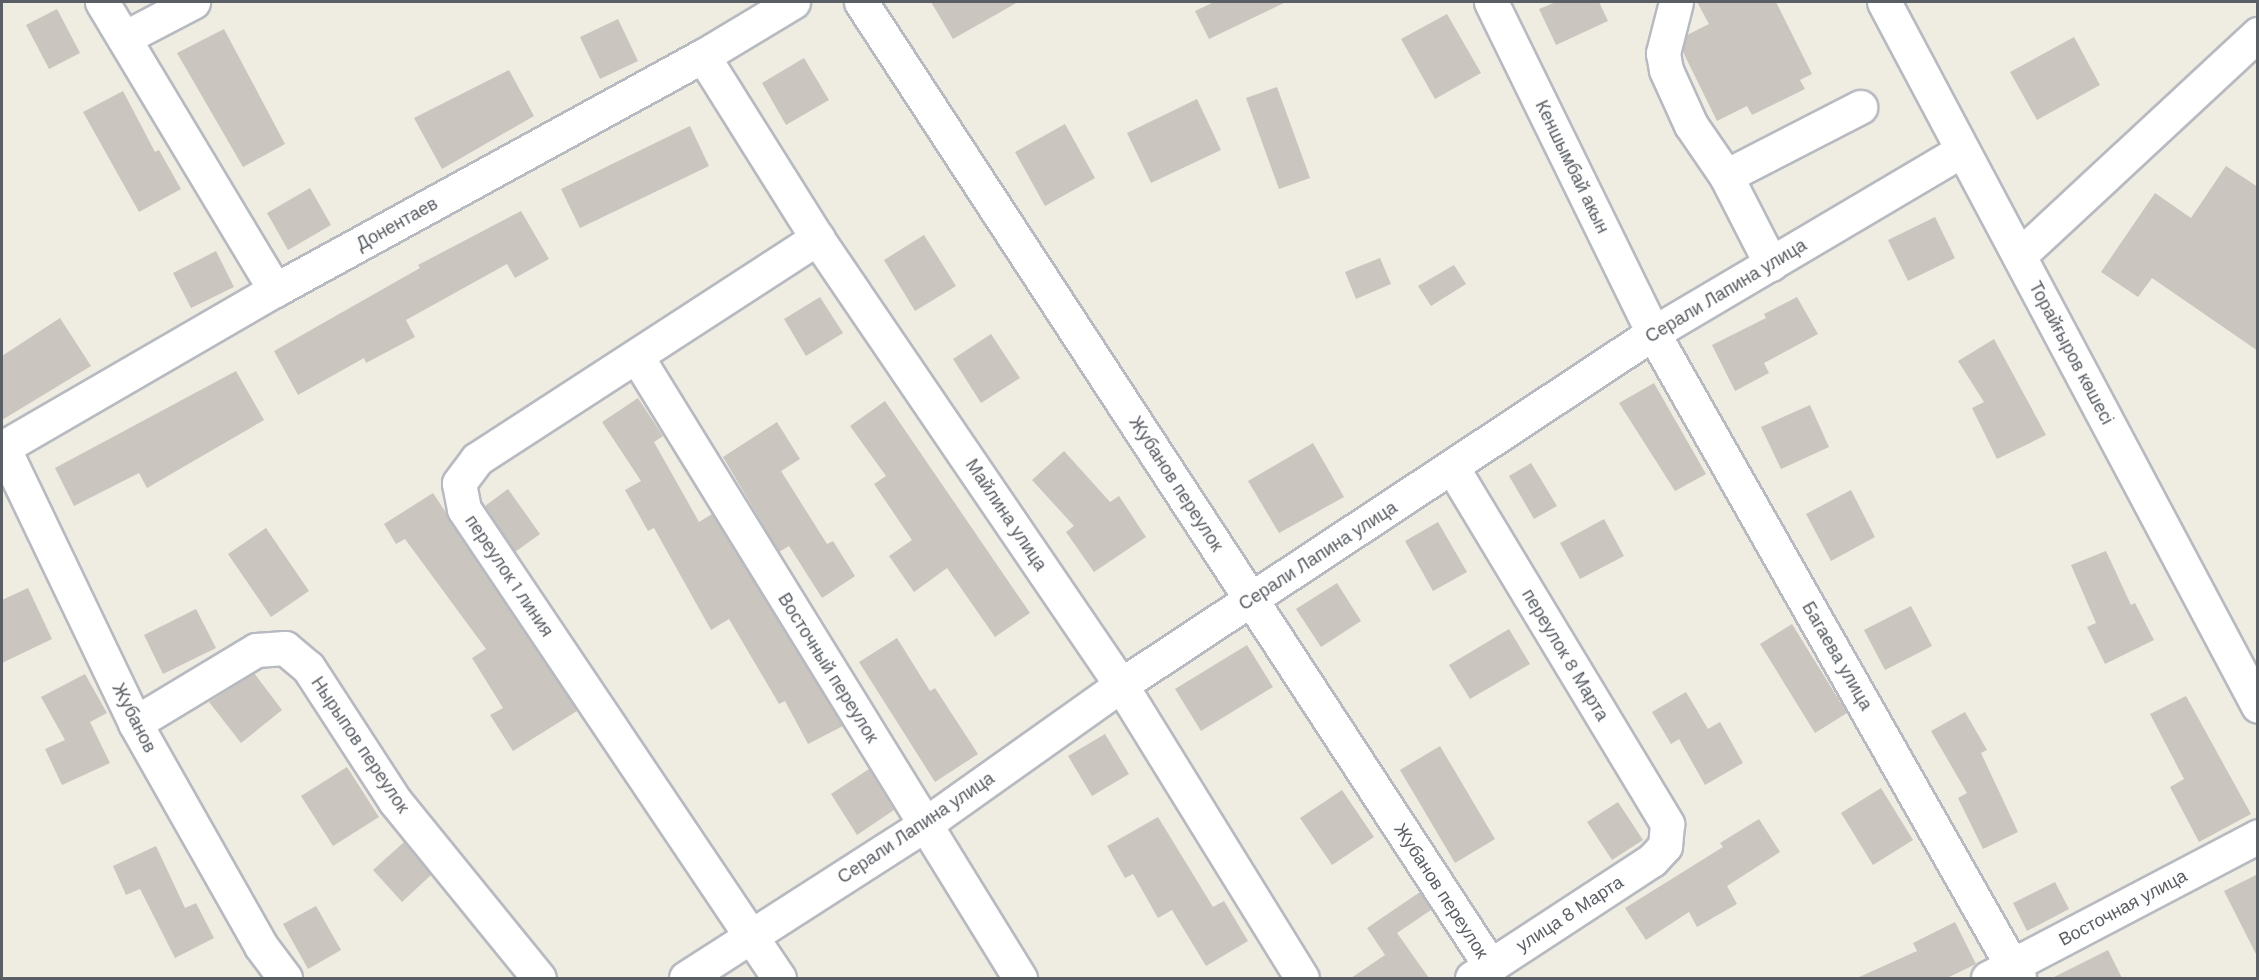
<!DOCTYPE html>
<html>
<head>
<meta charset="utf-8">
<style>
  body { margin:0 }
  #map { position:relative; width:2259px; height:980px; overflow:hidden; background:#efece2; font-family:"DM Sans",sans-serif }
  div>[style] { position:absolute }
  .building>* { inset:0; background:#cac6bf }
  .roads { filter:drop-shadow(2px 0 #b7bac0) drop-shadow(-2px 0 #b7bac0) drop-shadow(0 2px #b7bac0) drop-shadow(0 -2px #b7bac0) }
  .minor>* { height:33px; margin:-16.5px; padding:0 16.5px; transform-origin:16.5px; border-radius:16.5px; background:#fff }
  span { translate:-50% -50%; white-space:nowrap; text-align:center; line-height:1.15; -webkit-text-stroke:5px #fff; paint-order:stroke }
  .street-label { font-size:18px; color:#5a5f65 }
  .frame { position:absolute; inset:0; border:3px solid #5a5f65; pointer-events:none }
</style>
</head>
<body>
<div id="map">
  <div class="building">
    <i style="clip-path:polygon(931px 2px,1018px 2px,953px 39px)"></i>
    <i style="clip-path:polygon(1214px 2px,1286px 2px,1209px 39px,1195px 11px)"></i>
    <i style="clip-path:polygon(1556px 2px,1599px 2px,1608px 21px,1556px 45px,1539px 9px)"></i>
    <i style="clip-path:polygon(1697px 2px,1776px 2px,1812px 74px,1800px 80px,1805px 89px,1752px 115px,1747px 106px,1717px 121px,1683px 52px,1687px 35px,1709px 24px)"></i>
    <i style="clip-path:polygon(57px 9px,80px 53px,49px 69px,26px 25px)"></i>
    <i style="clip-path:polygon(1447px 14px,1481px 73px,1435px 99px,1401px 39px)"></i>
    <i style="clip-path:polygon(618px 19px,638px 61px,600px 79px,580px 37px)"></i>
    <i style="clip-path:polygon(224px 29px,285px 144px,243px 167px,177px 53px)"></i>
    <i style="clip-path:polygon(2074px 37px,2100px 85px,2037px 120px,2010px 72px)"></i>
    <i style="clip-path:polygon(804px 58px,829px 100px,786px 125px,762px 83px)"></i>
    <i style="clip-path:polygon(509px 70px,534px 116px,442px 169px,414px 118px)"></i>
    <i style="clip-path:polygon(1277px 87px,1310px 178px,1279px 189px,1246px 98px)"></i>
    <i style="clip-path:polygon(123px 91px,155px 152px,159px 150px,181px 189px,139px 212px,83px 112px)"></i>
    <i style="clip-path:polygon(1197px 99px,1221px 150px,1151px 183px,1127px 133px)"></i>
    <i style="clip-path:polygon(1065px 124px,1095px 178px,1045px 206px,1015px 152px)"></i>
    <i style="clip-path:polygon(690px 126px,709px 166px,580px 228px,561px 189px)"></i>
    <i style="clip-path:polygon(2226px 166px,2258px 187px,2258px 351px,2152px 278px,2138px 297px,2101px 272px,2155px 193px,2191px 218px)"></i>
    <i style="clip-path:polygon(310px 188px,331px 225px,288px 250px,267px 213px)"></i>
    <i style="clip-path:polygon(521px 211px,549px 259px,515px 278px,507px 264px,406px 320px,415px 337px,366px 363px,364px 358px,298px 395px,274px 351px,420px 268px,418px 265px)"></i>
    <i style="clip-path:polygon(1935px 217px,1955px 258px,1908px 281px,1888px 240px)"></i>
    <i style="clip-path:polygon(924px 235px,956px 286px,915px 311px,884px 260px)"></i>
    <i style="clip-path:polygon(216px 251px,234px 287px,191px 308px,173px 273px)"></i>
    <i style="clip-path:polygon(1380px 258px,1391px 284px,1356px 299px,1345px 272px)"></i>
    <i style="clip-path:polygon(1454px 265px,1466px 284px,1431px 306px,1418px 286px)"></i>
    <i style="clip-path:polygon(820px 297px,843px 333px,806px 356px,784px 319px)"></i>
    <i style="clip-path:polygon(1797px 297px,1818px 334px,1764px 363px,1769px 373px,1735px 391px,1712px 345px,1766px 318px,1764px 314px)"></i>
    <i style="clip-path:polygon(60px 318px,91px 366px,2px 420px,2px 356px)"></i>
    <i style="clip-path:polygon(991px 334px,1020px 378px,981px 403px,953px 359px)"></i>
    <i style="clip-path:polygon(1994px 339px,2046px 435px,1997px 459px,1972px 408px,1984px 402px,1958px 361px)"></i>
    <i style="clip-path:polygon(236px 371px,264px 420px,147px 488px,139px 473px,74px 506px,55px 468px)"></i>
    <i style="clip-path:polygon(1654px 383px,1706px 474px,1675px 491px,1619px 403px)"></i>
    <i style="clip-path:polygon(638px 398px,663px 436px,654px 442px,699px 522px,712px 514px,843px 726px,808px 744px,785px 701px,779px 704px,729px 619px,711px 630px,654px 528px,648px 531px,625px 490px,641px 481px,602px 422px)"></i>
    <i style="clip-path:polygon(885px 401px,1030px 613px,995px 637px,947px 568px,914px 592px,889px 556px,912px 540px,874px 484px,886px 476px,850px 426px)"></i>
    <i style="clip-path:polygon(1810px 405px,1829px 447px,1781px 469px,1761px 427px)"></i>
    <i style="clip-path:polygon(777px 422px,800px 459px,781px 471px,827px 544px,833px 541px,855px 576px,822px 598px,789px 546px,779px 552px,723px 457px)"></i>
    <i style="clip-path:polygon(1313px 443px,1344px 497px,1279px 533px,1248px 481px)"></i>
    <i style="clip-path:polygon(1064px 451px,1110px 502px,1119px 496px,1146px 537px,1094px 572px,1066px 532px,1074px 526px,1032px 480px)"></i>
    <i style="clip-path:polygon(1531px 463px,1557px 506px,1534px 519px,1509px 476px)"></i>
    <i style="clip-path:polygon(508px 489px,540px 534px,515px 552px,485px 506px)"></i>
    <i style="clip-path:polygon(1851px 490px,1875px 537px,1831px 561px,1806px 514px)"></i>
    <i style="clip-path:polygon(433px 493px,577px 711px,513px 751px,490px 715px,503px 708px,472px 658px,486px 649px,405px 539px,396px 544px,384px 524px)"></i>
    <i style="clip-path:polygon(1604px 519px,1624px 556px,1580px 579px,1560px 543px)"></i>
    <i style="clip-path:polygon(1438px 522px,1467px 572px,1433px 591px,1405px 541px)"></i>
    <i style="clip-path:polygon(266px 528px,309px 591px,271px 617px,228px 554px)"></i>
    <i style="clip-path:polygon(2106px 551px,2131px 605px,2135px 603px,2154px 640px,2105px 664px,2087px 627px,2096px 623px,2071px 565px)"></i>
    <i style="clip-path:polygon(1337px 583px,1361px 621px,1321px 647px,1296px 609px)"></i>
    <i style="clip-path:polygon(28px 588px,52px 639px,2px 663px,2px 600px)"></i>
    <i style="clip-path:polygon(1911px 606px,1932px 646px,1885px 670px,1864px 630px)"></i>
    <i style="clip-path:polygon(196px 609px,216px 648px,163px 674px,144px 635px)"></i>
    <i style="clip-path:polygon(1792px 624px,1847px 713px,1815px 733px,1760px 644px)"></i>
    <i style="clip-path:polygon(1509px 629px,1530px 664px,1470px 699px,1449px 665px)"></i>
    <i style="clip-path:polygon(897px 638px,930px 691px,935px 688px,978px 754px,935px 782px,859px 662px)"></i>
    <i style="clip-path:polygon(1247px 645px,1273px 687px,1201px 731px,1175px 689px)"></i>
    <i style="clip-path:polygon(254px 673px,282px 710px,241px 743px,209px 702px)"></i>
    <i style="clip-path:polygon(85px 674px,107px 713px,90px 722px,110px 763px,62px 785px,45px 749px,65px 740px,41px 697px)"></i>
    <i style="clip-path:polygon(1686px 692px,1708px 729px,1720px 722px,1743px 763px,1705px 785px,1679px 739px,1671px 744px,1652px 712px)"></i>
    <i style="clip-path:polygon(2186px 696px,2251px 814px,2199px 842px,2170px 787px,2184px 779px,2150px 714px)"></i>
    <i style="clip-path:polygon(1965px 712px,1987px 750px,1981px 753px,2018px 832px,1983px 849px,1958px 798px,1967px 793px,1931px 731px)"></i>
    <i style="clip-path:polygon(1105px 734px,1129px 774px,1092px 796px,1068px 756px)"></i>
    <i style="clip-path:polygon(1440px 746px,1495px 839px,1455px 863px,1400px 770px)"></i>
    <i style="clip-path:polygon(347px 767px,379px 817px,333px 846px,301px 796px)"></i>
    <i style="clip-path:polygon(869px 769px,894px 810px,857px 835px,831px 794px)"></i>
    <i style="clip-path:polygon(1881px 788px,1913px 840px,1873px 865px,1841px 813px)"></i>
    <i style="clip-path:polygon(1342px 790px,1374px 837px,1332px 865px,1300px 818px)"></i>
    <i style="clip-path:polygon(1618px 802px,1643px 840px,1612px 860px,1587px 822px)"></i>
    <i style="clip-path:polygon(1158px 817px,1213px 907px,1224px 901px,1248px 941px,1206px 966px,1172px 910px,1158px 918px,1133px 874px,1125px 878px,1107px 846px)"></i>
    <i style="clip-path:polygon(1759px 819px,1780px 852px,1727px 886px,1737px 904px,1697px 927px,1689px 912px,1646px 940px,1625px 908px,1723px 847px,1720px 843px)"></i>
    <i style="clip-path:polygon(404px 842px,431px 875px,402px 902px,373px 870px)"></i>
    <i style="clip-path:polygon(156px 846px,185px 908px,196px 903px,214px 938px,175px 958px,140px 889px,126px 895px,113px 866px)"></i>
    <i style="clip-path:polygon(2258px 874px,2258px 958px,2224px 891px)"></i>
    <i style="clip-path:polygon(2055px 882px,2069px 909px,2027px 931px,2013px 903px)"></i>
    <i style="clip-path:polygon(1420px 892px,1431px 910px,1397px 933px,1429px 978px,1351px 978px,1385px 955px,1367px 928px)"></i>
    <i style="clip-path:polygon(316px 906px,341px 950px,308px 969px,283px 924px)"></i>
    <i style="clip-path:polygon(1955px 922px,1976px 964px,1947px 978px,1857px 978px,1917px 951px,1913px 943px)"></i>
    <i style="clip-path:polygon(2108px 950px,2122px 978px,2052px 978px)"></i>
  </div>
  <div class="roads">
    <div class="minor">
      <i style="left:102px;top:2px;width:336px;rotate:59deg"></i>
      <i style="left:861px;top:2px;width:1152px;rotate:56.86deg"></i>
      <i style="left:1491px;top:2px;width:369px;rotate:63.9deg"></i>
      <i style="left:1653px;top:333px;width:742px;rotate:60.43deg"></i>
      <i style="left:1676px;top:2px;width:53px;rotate:104.3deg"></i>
      <i style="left:1663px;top:53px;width:17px;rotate:80deg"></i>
      <i style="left:1666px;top:70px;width:60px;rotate:65.6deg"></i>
      <i style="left:1691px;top:125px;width:62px;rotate:55.5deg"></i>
      <i style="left:1726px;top:176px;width:99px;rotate:62.9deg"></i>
      <i style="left:1884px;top:2px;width:797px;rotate:62.02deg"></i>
      <i style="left:124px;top:38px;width:78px;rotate:-27.6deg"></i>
      <i style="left:703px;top:56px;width:215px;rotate:57.9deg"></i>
      <i style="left:817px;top:238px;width:541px;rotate:55.78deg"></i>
      <i style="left:1121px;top:685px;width:344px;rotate:58.3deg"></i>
      <i style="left:1726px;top:176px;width:151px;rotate:-27.2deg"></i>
      <i style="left:2020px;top:255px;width:325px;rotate:-42.9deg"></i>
      <i style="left:637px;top:357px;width:730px;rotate:58.34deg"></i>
      <i style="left:3px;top:447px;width:306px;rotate:64.4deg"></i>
      <i style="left:135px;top:723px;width:256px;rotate:60.5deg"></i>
      <i style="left:261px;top:946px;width:40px;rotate:53deg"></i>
      <i style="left:2px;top:448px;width:315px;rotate:-30.1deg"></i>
      <i style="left:275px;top:290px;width:488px;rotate:-28.7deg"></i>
      <i style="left:703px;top:56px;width:105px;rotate:-31deg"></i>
      <i style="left:1452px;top:467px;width:417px;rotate:58.9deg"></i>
      <i style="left:1667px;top:824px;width:22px;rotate:95deg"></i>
      <i style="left:1665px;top:846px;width:19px;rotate:133deg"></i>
      <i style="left:1652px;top:860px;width:215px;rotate:146.8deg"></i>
      <i style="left:135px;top:723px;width:141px;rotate:-31.1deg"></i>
      <i style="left:256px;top:650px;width:29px;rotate:-4deg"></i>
      <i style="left:285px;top:648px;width:30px;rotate:40deg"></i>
      <i style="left:308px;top:667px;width:160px;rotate:57deg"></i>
      <i style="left:395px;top:801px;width:228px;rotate:50.9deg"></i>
      <i style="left:686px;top:978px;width:283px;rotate:-32.7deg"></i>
      <i style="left:924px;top:825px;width:242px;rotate:-35.4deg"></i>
      <i style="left:1121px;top:685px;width:638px;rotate:-33.49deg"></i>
      <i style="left:1653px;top:333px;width:359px;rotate:-30.6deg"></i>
      <i style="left:779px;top:978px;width:565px;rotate:-123.89deg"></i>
      <i style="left:464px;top:509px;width:26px;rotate:-101deg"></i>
      <i style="left:459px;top:483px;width:30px;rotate:-53deg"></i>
      <i style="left:477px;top:459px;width:406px;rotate:-33deg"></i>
      <i style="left:1988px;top:978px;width:305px;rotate:-27.7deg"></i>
    </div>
  </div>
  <div class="street-label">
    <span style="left:1572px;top:167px;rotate:64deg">Кеншымбай акын</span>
    <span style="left:397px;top:224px;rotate:-29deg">Донентаев</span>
    <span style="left:1726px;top:291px;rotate:-31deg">Серали Лапина улица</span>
    <span style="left:2071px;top:353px;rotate:62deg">Торайғыров көшесі</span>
    <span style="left:1176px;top:484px;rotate:57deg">Жубанов переулок</span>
    <span style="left:1006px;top:515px;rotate:56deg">Майлина улица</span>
    <span style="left:1318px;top:556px;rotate:-33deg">Серали Лапина улица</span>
    <span style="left:509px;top:576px;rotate:56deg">переулок 1 линия</span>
    <span style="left:1565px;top:655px;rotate:59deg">переулок 8 Марта</span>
    <span style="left:1837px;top:656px;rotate:60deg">Багаева улица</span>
    <span style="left:828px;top:668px;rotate:58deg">Восточный переулок</span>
    <span style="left:134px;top:718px;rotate:63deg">Жубанов</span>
    <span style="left:360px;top:745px;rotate:56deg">Нырыпов переулок</span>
    <span style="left:916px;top:828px;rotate:-34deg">Серали Лапина улица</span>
    <span style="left:1441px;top:891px;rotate:57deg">Жубанов переулок</span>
    <span style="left:2123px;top:908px;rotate:-28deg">Восточная улица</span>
    <span style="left:1570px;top:914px;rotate:-33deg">улица 8 Марта</span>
  </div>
  <div class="frame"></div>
</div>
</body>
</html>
